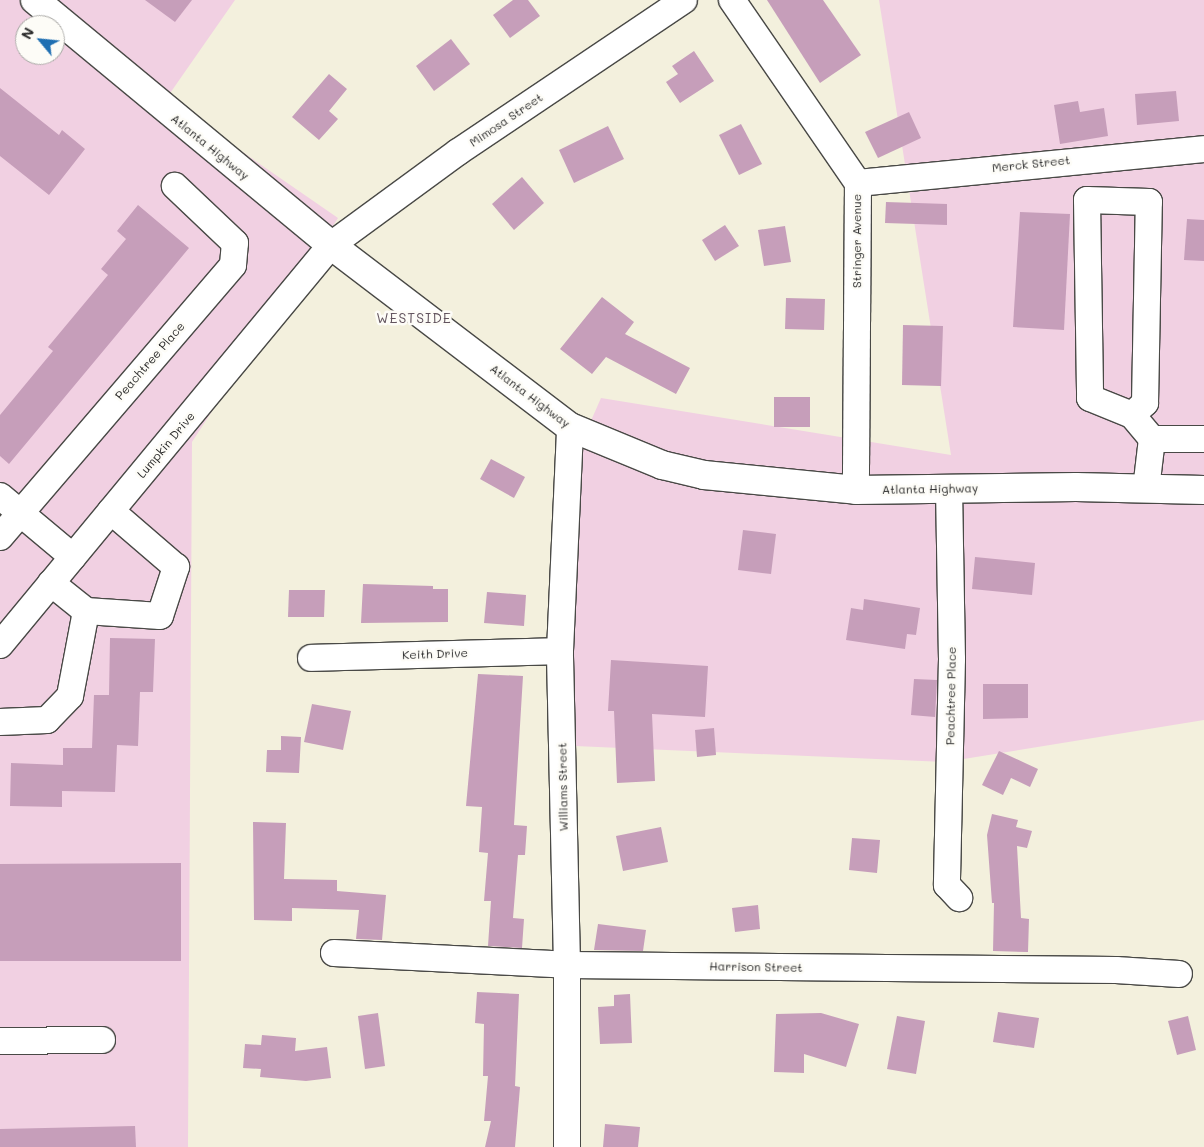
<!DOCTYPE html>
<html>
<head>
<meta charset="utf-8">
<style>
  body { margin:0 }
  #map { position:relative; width:1204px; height:1147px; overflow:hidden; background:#f3f0dd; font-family:Mali,sans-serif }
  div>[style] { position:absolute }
  .built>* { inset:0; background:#f1d0e2 }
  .building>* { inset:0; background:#c69eba }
  .roads { filter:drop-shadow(1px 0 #494946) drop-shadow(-1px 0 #494946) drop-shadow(0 1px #494946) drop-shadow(0 -1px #494946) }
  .minor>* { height:26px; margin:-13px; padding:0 13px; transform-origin:13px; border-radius:13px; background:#fff }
  .major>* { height:28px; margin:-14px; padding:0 14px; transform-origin:14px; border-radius:14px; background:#fff }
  span { translate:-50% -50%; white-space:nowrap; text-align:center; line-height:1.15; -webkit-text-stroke:5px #fdfcf7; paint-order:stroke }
  .street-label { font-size:12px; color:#2b2b2b }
  .neighbourhood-label { font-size:14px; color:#61535d; letter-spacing:1px }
  .north { position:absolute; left:15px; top:15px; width:50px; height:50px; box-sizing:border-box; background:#fdfcf7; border:1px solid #a9a8a5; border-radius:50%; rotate:298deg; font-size:14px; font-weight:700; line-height:20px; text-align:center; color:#2b2b2b }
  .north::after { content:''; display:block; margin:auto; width:18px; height:22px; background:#1f6fb2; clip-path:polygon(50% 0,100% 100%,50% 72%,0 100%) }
</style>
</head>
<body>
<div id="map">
  <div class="built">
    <i style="clip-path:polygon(evenodd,0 0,235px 0,166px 99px,338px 218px,192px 442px,188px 1147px,0 1147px,0 0,25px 25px,55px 25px,55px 55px,25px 55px,25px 25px)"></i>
    <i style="clip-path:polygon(879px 0,1204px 0,1204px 720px,945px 762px,552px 745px,567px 475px,601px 398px,951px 455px)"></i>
  </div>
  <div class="building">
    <i style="clip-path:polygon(145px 0,192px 0,175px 22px)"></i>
    <i style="clip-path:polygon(513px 0,528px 0,540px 16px,510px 38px,493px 15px)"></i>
    <i style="clip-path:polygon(767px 0,823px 0,861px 55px,820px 83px)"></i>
    <i style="clip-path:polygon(451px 39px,470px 64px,434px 91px,416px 66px)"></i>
    <i style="clip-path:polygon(694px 51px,714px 81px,680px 103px,666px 82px,678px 74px,672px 66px)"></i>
    <i style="clip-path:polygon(329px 74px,347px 89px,329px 111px,338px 119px,319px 140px,292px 117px)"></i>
    <i style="clip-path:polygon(0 88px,59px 135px,62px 130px,85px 149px,49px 195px,0 156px)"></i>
    <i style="clip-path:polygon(1176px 91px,1179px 121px,1137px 125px,1135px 94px)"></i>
    <i style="clip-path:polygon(1078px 101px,1080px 112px,1104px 108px,1108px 136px,1060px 144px,1054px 105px)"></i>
    <i style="clip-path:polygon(909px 112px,921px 138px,878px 158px,865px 132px)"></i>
    <i style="clip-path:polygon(741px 124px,762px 164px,739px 175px,719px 135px)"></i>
    <i style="clip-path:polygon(608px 126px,624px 159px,574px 183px,559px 150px)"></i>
    <i style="clip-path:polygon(522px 177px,544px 203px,514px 230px,492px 204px)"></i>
    <i style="clip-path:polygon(886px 202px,947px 204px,947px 225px,885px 223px)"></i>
    <i style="clip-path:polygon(138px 205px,189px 248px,9px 464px,0 456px,0 415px,53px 351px,48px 347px,108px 275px,101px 269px,126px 239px,117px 231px)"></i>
    <i style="clip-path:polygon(1020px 212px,1070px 214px,1064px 330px,1013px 327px)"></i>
    <i style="clip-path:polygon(1187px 219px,1204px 220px,1204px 261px,1184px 260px)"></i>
    <i style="clip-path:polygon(725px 225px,739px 246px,715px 261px,702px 240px)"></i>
    <i style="clip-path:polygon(785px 226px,791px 262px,764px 266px,758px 230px)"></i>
    <i style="clip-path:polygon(602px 297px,634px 322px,625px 334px,690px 368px,676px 394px,606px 357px,592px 374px,560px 349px)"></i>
    <i style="clip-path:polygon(786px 298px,825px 299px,824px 330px,785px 329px)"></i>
    <i style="clip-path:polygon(903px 325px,943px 326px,941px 386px,902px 385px)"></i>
    <i style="clip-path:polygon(774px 397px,810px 397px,810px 427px,774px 427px)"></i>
    <i style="clip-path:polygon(491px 459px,525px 477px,514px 498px,480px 479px)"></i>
    <i style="clip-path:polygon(743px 530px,776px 534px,771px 574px,738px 570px)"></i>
    <i style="clip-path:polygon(975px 557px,1035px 563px,1032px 595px,972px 589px)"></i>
    <i style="clip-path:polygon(363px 584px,433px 586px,433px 589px,448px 589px,448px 622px,361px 623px)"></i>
    <i style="clip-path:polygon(289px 590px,325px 590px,324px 617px,288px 617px)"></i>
    <i style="clip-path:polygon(487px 592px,526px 595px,524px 626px,484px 623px)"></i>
    <i style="clip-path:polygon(864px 599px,920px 608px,916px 635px,907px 634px,905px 649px,846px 640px,851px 608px,863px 610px)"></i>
    <i style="clip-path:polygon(110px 638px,155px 639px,153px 692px,140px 692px,138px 746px,117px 745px,115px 792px,62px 791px,62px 807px,10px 806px,11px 763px,63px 765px,63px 748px,92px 748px,94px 695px,109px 695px)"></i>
    <i style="clip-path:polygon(611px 660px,708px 666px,705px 717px,652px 714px,655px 781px,617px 783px,614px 711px,608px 711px)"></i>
    <i style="clip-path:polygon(478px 674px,523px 676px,514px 825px,527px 826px,525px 855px,518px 855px,513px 918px,524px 919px,522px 948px,488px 946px,491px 901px,484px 901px,488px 853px,479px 852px,482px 807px,466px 806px)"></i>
    <i style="clip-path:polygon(914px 679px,937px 680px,935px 717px,911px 715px)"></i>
    <i style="clip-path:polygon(983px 684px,1028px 684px,1028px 718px,983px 719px)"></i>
    <i style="clip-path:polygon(312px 704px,351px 711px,343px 750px,304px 742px)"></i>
    <i style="clip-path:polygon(714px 728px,716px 755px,697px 757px,695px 730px)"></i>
    <i style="clip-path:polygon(281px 736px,301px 737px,299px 773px,266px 772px,267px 750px,281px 750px)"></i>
    <i style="clip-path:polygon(999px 751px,1038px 769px,1030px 787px,1011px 778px,1003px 795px,982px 785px)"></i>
    <i style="clip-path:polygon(992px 814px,1018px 820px,1016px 827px,1032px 831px,1027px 848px,1017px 846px,1021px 918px,1029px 919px,1028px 952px,993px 951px,994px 903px,992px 903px,987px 835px)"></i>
    <i style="clip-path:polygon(253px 822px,286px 823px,284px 879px,337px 880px,337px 891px,386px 895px,382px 940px,356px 939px,359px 910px,292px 908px,292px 921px,254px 920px)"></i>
    <i style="clip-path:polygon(661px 827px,668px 862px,623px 871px,616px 836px)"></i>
    <i style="clip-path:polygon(852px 838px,880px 840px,877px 873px,849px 870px)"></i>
    <i style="clip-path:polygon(181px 863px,181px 961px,0 961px,0 864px)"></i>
    <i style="clip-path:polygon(758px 905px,760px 929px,735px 932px,732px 908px)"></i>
    <i style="clip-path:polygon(598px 924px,646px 930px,643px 951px,594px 950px)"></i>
    <i style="clip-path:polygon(477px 992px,519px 994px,515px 1086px,520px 1087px,515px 1147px,485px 1147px,491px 1121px,484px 1121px,488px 1076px,483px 1076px,484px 1024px,475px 1023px)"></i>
    <i style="clip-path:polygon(630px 994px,632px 1043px,600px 1044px,598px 1007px,614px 1006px,614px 995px)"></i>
    <i style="clip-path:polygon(998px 1012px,1039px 1018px,1034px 1048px,993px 1042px)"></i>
    <i style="clip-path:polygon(378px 1013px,385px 1066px,365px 1069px,358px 1016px)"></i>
    <i style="clip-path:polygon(821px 1013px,859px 1024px,846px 1067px,804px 1054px,804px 1073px,774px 1072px,776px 1014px)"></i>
    <i style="clip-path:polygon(897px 1016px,925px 1021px,916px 1074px,887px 1069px)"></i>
    <i style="clip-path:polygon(1188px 1016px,1196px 1050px,1177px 1055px,1168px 1021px)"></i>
    <i style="clip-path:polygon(262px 1035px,296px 1038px,295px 1051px,327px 1047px,331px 1078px,306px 1081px,260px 1077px,261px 1069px,243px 1068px,245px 1044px,261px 1045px)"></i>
    <i style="clip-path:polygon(605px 1124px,640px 1127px,638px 1147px,603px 1147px)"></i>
    <i style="clip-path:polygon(135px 1126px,136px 1147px,0 1147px,0 1129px)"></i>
  </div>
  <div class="roads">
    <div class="minor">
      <i style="left:732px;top:0;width:222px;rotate:55.5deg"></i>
      <i style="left:858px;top:183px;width:307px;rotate:90.4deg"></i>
      <i style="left:858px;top:183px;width:348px;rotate:-5.6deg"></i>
      <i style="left:1132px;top:415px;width:18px;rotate:-43deg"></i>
      <i style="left:1145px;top:403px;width:201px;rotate:-88.9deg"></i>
      <i style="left:1149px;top:202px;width:62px;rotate:-178.2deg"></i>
      <i style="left:1087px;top:200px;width:198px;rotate:89.1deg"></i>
      <i style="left:1090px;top:398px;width:45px;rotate:22deg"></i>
      <i style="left:1132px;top:415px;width:31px;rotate:50deg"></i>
      <i style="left:949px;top:488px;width:171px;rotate:89deg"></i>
      <i style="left:952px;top:659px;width:226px;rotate:91.3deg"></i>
      <i style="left:947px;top:885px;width:18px;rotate:47deg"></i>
      <i style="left:1146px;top:489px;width:50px;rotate:-83.2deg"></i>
      <i style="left:1152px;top:439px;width:52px"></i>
      <i style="left:0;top:496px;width:95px;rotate:39.9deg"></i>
      <i style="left:0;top:537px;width:358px;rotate:-49.4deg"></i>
      <i style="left:233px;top:265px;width:22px;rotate:-85deg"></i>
      <i style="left:235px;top:243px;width:83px;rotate:-136.5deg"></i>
      <i style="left:86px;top:611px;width:74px;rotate:3.9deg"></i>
      <i style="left:160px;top:616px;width:52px;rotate:-71.9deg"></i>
      <i style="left:176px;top:567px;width:86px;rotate:-139.3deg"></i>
      <i style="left:0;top:645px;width:519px;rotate:-50.39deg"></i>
      <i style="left:331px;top:245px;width:157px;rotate:-36.2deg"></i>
      <i style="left:458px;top:152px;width:272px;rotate:-33.9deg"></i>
      <i style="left:311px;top:658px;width:249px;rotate:-1.6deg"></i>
      <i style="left:0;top:722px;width:47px;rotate:-2.4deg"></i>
      <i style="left:47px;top:720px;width:33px;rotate:-46deg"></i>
      <i style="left:70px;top:696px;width:86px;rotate:-79.3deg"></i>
      <i style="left:86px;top:611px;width:45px;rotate:-141.3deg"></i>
      <i style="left:334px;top:953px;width:233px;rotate:2.9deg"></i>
      <i style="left:567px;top:965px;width:549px;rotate:0.52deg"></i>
      <i style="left:1116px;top:970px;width:63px;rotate:3.6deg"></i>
      <i style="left:0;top:1041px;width:102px;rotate:-0.6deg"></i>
      <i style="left:567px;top:1147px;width:182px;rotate:-90deg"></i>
      <i style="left:567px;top:965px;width:314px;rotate:-91.3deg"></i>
      <i style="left:560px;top:651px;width:224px;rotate:-87.4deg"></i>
    </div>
    <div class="major">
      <i style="left:35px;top:0;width:384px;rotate:39.6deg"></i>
      <i style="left:331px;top:245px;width:300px;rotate:37.3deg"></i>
      <i style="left:570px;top:427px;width:100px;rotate:22.4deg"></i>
      <i style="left:662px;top:465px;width:43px;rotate:13.4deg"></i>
      <i style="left:704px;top:475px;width:153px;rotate:5.6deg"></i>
      <i style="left:856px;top:490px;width:220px;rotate:-0.8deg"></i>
      <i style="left:1076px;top:487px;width:128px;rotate:1.3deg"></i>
    </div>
  </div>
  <div class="street-label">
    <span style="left:506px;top:120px;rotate:-34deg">Mimosa Street</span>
    <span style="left:210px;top:147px;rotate:39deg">Atlanta Highway</span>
    <span style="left:1031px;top:164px;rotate:-6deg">Merck Street</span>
    <span style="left:857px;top:241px;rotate:-90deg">Stringer Avenue</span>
    <span style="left:150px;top:361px;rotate:-49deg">Peachtree Place</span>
    <span style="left:530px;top:396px;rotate:37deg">Atlanta Highway</span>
    <span style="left:166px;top:445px;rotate:-50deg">Lumpkin Drive</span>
    <span style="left:930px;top:489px;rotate:-1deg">Atlanta Highway</span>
    <span style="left:435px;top:654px;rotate:-2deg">Keith Drive</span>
    <span style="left:951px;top:696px;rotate:-89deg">Peachtree Place</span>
    <span style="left:563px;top:787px;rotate:-91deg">Williams Street</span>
    <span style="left:756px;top:967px;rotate:1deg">Harrison Street</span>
  </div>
  <div class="neighbourhood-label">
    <span style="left:414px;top:318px">WESTSIDE</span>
  </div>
  <div class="north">N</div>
</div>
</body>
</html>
